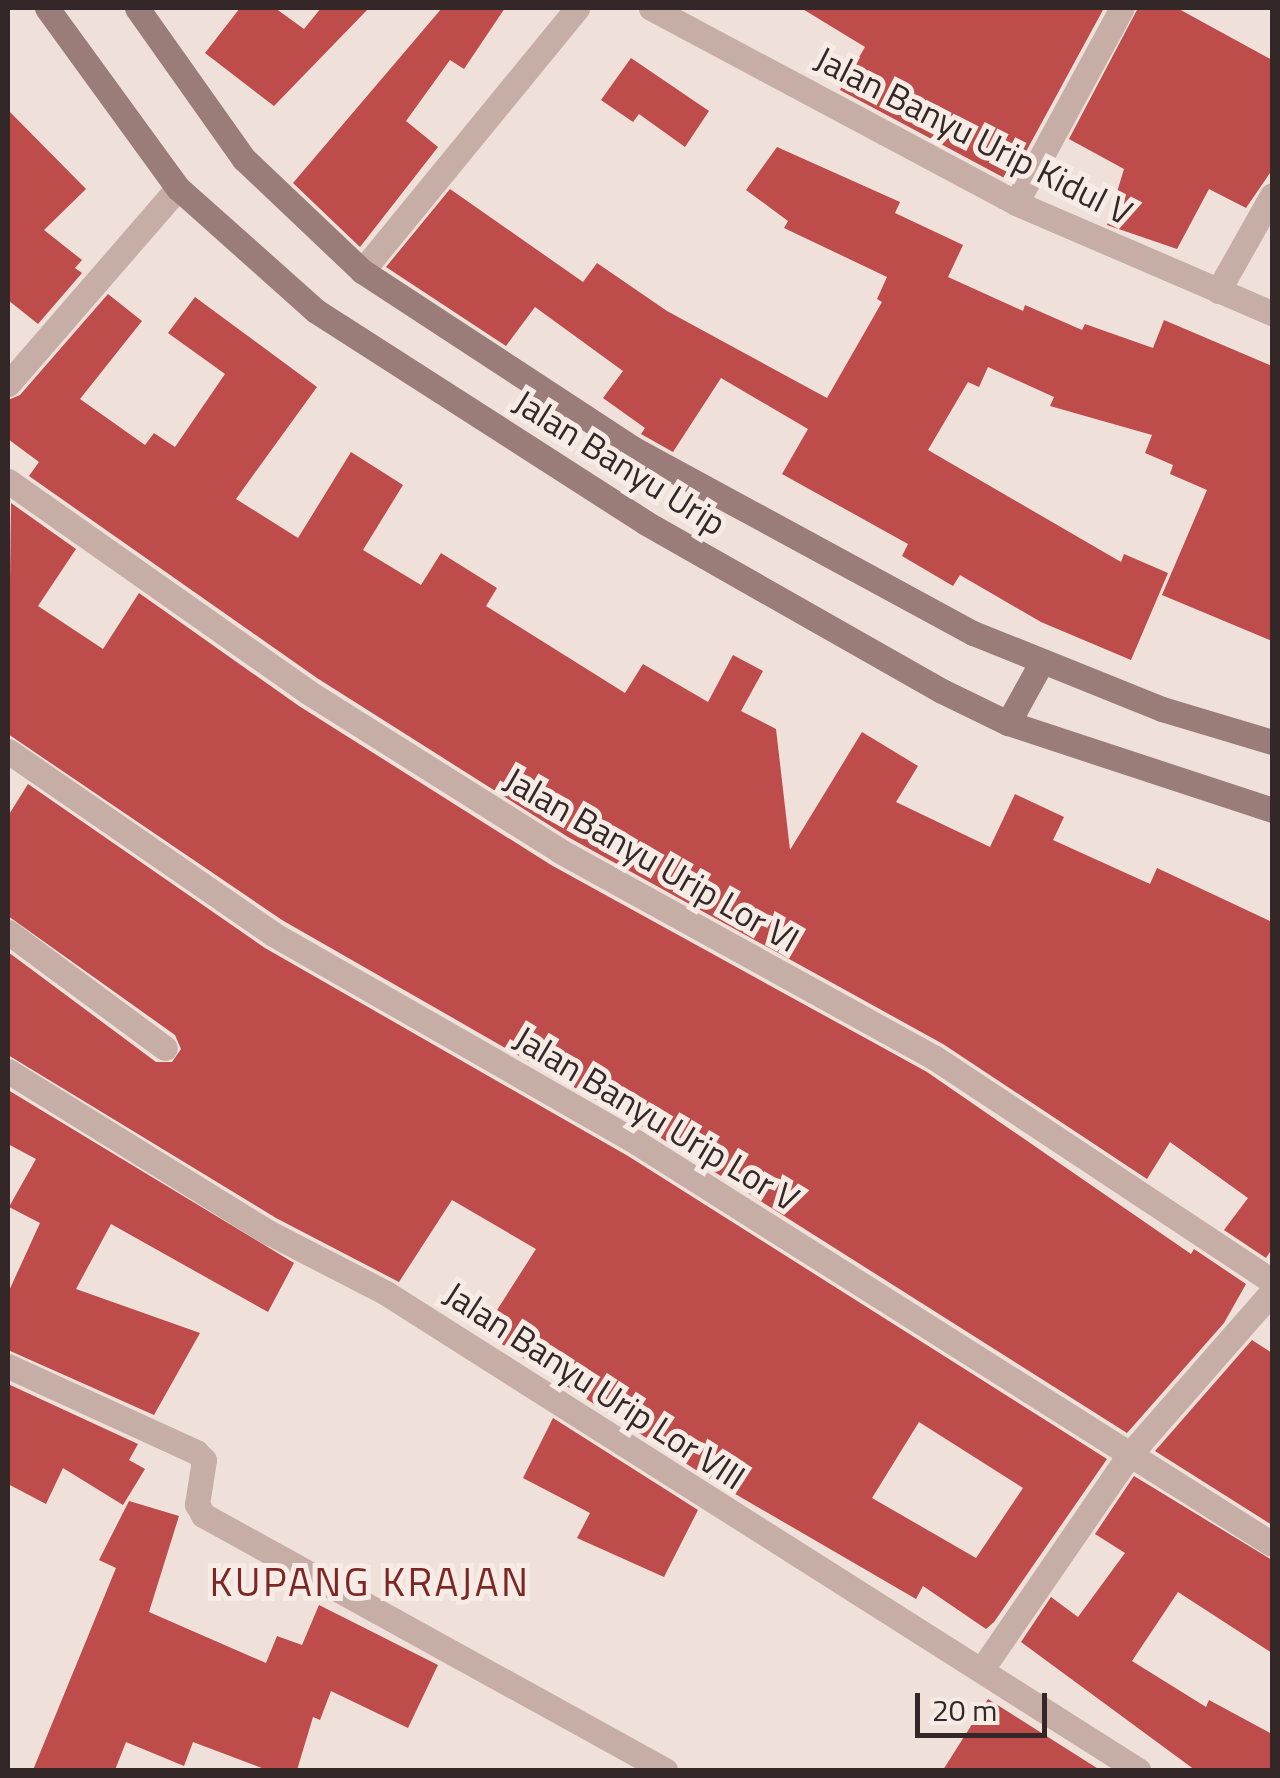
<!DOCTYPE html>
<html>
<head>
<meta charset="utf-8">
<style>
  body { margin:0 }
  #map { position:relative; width:1280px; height:1778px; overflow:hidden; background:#efe0da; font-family:"Titillium Web",sans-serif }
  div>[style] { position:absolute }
  .building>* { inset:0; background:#bd4c4a }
  .street>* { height:25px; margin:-12.5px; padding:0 12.5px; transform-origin:12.5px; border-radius:12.5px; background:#c6aea7 }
  .secondary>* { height:25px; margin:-12.5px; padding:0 12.5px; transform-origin:12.5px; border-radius:12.5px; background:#9a7d78 }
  span { translate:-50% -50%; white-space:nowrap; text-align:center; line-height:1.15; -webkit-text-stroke:10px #f7ebe6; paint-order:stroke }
  .street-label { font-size:35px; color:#332827 }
  .quarter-label { font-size:40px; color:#7c2726; letter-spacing:2.5px }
  .frame { position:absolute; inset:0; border:10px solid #332827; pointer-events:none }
  .scale { position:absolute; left:915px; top:1693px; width:132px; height:45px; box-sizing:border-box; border:5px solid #332827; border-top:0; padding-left:12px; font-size:30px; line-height:35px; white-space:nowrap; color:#332827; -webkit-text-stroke:8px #f7ebe6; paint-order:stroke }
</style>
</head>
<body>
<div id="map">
  <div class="building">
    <i style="clip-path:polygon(240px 8px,275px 8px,304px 29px,321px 8px,369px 8px,274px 106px,205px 53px)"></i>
    <i style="clip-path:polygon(442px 8px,505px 8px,464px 69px,450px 60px,406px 121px,438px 147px,360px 247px,293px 183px)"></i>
    <i style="clip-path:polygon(801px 8px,1104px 8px,1010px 181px,840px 90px,865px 47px)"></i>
    <i style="clip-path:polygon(1138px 8px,1177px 8px,1272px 60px,1272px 170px,1246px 208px,1209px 189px,1177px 249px,1107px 225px,1124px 169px,1069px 139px)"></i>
    <i style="clip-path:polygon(631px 58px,709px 111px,685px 147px,639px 114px,633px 122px,601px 100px)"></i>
    <i style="clip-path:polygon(8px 110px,86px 189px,44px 230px,82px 260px,75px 268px,82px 273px,38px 324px,8px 300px)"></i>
    <i style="clip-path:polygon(777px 147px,900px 202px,895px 213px,963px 245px,948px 277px,1023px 311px,1025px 305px,1082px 330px,1085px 324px,1153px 348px,1164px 320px,1272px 366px,1272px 641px,1162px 595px,1207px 490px,1170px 474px,1173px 465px,1145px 453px,1152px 435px,1050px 406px,1054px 397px,988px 367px,979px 387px,968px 382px,928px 450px,1121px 562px,1124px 554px,1168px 573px,1131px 660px,1041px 622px,960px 575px,953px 586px,902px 556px,908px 544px,782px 474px,808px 429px,721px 378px,673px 452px,641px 434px,645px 428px,603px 398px,623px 371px,535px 307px,506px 346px,386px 267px,450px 189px,583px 282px,597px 263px,667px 311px,827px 398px,882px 302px,877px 299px,887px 277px,784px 228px,788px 221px,746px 190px)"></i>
    <i style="clip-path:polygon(108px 294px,142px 321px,80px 399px,145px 445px,154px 433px,175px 447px,225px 374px,168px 333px,195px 297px,317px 387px,236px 499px,298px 538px,351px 452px,403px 485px,363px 550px,421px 585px,441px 553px,497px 588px,486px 606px,625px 693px,643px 664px,708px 702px,733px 655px,763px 671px,741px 711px,776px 729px,790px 850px,862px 732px,918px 766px,896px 802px,990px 847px,1015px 794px,1064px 817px,1053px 840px,1150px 884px,1157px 868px,1272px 922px,1272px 1249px,1266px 1258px,1224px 1230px,1248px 1198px,1170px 1142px,1147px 1179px,943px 1044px,568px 837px,317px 678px,29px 476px,39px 462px,8px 439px,8px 400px,20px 395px)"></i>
    <i style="clip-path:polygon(11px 503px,76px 549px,38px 606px,103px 649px,139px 593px,299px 706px,551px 865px,927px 1072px,1191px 1254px,1194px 1249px,1246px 1284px,1224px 1323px,1127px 1433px,645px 1128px,282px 920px,8px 734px)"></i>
    <i style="clip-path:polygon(evenodd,28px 784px,265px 948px,628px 1156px,1107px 1459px,994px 1622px,986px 1629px,923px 1586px,916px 1599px,713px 1481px,483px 1332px,536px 1249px,452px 1200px,399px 1282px,276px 1218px,8px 1055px,8px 952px,156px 1062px,172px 1062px,181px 1049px,175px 1035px,8px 916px,8px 816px,28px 784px,919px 1422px,1023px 1488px,976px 1558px,872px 1498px,919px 1422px)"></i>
    <i style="clip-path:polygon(8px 1090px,294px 1263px,268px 1312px,111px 1224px,76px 1289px,200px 1333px,154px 1415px,8px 1350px,8px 1293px,40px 1223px,9px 1207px,36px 1159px,8px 1144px)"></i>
    <i style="clip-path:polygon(1252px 1340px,1272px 1353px,1272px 1525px,1155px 1451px)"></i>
    <i style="clip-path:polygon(8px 1384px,138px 1444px,129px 1460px,145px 1469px,123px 1505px,63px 1468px,46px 1504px,8px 1484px)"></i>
    <i style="clip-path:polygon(553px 1418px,698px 1510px,664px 1577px,577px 1538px,590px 1513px,523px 1478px)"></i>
    <i style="clip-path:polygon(1134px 1476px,1272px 1560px,1272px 1653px,1178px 1592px,1132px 1661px,1206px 1707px,1209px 1700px,1272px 1734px,1272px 1770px,1195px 1770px,1021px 1642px,1051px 1597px,1078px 1617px,1125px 1553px,1095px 1534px)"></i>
    <i style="clip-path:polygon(129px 1501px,179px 1516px,149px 1612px,266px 1663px,277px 1636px,302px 1645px,319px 1605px,438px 1665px,408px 1728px,331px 1691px,320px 1720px,313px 1717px,297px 1770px,267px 1770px,193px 1742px,184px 1766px,126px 1742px,115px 1770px,33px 1770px,116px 1568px,99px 1560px)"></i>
    <i style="clip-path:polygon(988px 1699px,1100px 1770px,943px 1770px)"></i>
  </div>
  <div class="street">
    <i style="left:651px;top:8px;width:414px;rotate:28.1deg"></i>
    <i style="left:1016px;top:203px;width:279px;rotate:23.3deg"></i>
    <i style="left:1016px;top:203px;width:222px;rotate:-61.5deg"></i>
    <i style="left:362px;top:271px;width:340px;rotate:-50.7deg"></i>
    <i style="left:1218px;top:291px;width:110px;rotate:-60.6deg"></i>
    <i style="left:8px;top:384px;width:259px;rotate:-49.1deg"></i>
    <i style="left:8px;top:481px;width:367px;rotate:35.1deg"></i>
    <i style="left:308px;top:692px;width:298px;rotate:32.2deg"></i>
    <i style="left:560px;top:851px;width:428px;rotate:28.9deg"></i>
    <i style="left:935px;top:1058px;width:404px;rotate:33.5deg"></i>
    <i style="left:8px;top:751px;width:322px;rotate:34.6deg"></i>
    <i style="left:273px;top:934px;width:418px;rotate:29.8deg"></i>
    <i style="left:636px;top:1142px;width:752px;rotate:32.3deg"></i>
    <i style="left:8px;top:932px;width:195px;rotate:36.5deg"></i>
    <i style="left:8px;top:1071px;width:306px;rotate:31.8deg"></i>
    <i style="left:268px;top:1232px;width:133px;rotate:27.3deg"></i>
    <i style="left:386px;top:1293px;width:891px;rotate:32.39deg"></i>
    <i style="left:8px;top:1366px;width:207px;rotate:24.6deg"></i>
    <i style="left:196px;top:1452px;width:11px;rotate:45deg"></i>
    <i style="left:204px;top:1460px;width:45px;rotate:99deg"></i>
    <i style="left:197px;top:1504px;width:13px;rotate:61deg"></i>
    <i style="left:203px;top:1515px;width:528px;rotate:28.9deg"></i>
    <i style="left:982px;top:1669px;width:261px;rotate:-55.5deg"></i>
    <i style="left:1130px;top:1454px;width:215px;rotate:-48.8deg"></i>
  </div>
  <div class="secondary">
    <i style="left:47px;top:8px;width:223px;rotate:54deg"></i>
    <i style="left:178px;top:188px;width:185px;rotate:41.7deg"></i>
    <i style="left:316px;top:311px;width:392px;rotate:32.7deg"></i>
    <i style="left:646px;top:523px;width:340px;rotate:29.6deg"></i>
    <i style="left:942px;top:691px;width:73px;rotate:25.9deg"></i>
    <i style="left:1008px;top:723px;width:278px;rotate:18.2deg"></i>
    <i style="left:137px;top:8px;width:185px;rotate:54.7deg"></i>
    <i style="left:244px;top:159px;width:163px;rotate:43.5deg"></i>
    <i style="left:362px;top:271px;width:323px;rotate:33.2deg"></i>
    <i style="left:632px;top:448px;width:388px;rotate:28.5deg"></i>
    <i style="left:973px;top:633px;width:204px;rotate:21.9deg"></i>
    <i style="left:1162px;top:709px;width:115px;rotate:16.7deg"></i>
    <i style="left:1008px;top:723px;width:68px;rotate:-61.2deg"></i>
  </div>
  <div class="street-label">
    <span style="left:974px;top:135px;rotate:27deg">Jalan Banyu Urip Kidul V</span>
    <span style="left:620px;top:462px;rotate:32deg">Jalan Banyu Urip</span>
    <span style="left:652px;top:859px;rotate:30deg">Jalan Banyu Urip Lor VI</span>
    <span style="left:657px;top:1118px;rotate:31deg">Jalan Banyu Urip Lor V</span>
    <span style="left:595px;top:1385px;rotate:33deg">Jalan Banyu Urip Lor VIII</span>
  </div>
  <div class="quarter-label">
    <span style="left:370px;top:1582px">KUPANG KRAJAN</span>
  </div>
  <div class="frame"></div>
  <div class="scale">20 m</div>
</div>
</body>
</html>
